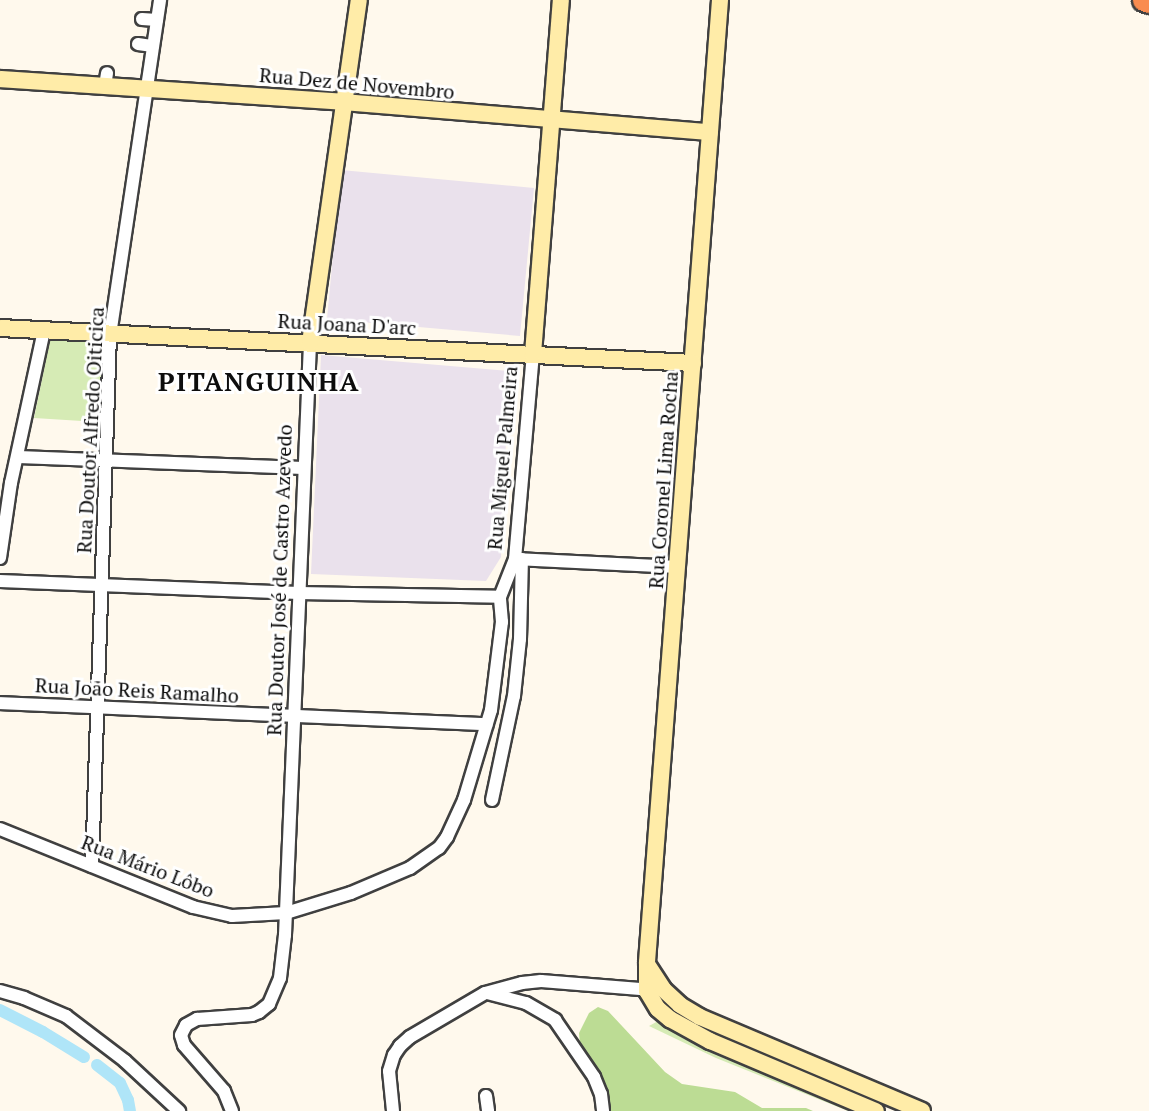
<!DOCTYPE html>
<html>
<head>
<meta charset="utf-8">
<style>
  body { margin:0 }
  #map { position:relative; width:1149px; height:1111px; overflow:hidden; background:#fff9ed; font-family:"PT Serif",serif }
  div>[style] { position:absolute }
  .industrial>* { inset:0; background:#eae1ec }
  .green>* { inset:0; background:#d6ebb5 }
  .forest>* { inset:0; background:#bcdc94 }
  .canal>* { height:12px; margin:-6px; padding:0 6px; transform-origin:6px; border-radius:6px; background:#afe5f8 }
  .roads { filter:drop-shadow(2px 0 #404040) drop-shadow(-2px 0 #404040) drop-shadow(0 2px #404040) drop-shadow(0 -2px #404040) }
  .street>* { height:12px; margin:-6px; padding:0 6px; transform-origin:6px; border-radius:6px; background:#fff }
  .secondary>* { height:16px; margin:-8px; padding:0 8px; transform-origin:8px; border-radius:8px; background:#ffeca8 }
  .highway>* { height:22px; margin:-11px; padding:0 11px; transform-origin:11px; border-radius:11px; background:#f98c50 }
  span { translate:-50% -50%; white-space:nowrap; text-align:center; line-height:1.15; -webkit-text-stroke:6px #fff; paint-order:stroke }
  .street-label { font-size:20px; color:#0d0d0d }
  .district-label { font-size:26px; color:#0d0d0d; font-weight:700; letter-spacing:1.5px }
</style>
</head>
<body>
<div id="map">
  <div class="industrial">
    <i style="clip-path:polygon(341px 170px,534px 188px,520px 336px,327px 319px)"></i>
    <i style="clip-path:polygon(321px 355px,509px 371px,501px 557px,486px 581px,311px 574px)"></i>
  </div>
  <div class="green">
    <i style="clip-path:polygon(50px 341px,103px 341px,98px 422px,34px 418px)"></i>
    <i style="clip-path:polygon(660px 1020px,867px 1111px,848px 1111px,716px 1058px,649px 1026px)"></i>
  </div>
  <div class="forest">
    <i style="clip-path:polygon(598px 1007px,608px 1011px,665px 1072px,682px 1084px,735px 1092px,762px 1108px,806px 1108px,813px 1111px,604px 1111px,596px 1070px,580px 1044px,579px 1033px,589px 1013px)"></i>
  </div>
  <div class="canal">
    <i style="left:0;top:1010px;width:48px;rotate:27.1deg"></i>
    <i style="left:43px;top:1032px;width:48px;rotate:31.4deg"></i>
    <i style="left:97px;top:1065px;width:29px;rotate:38deg"></i>
    <i style="left:120px;top:1083px;width:19px;rotate:65deg"></i>
    <i style="left:128px;top:1100px;width:11px;rotate:80deg"></i>
  </div>
  <div class="roads">
    <div class="street">
      <i style="left:142px;top:19px;width:15px;rotate:4deg"></i>
      <i style="left:138px;top:44px;width:15px;rotate:8deg"></i>
      <i style="left:105px;top:86px;width:13px;rotate:-81deg"></i>
      <i style="left:18px;top:457px;width:286px;rotate:2.2deg"></i>
      <i style="left:0;top:558px;width:76px;rotate:-81.7deg"></i>
      <i style="left:11px;top:483px;width:156px;rotate:-77.8deg"></i>
      <i style="left:516px;top:559px;width:161px;rotate:2.8deg"></i>
      <i style="left:0;top:581px;width:299px;rotate:2.3deg"></i>
      <i style="left:299px;top:593px;width:201px;rotate:1.1deg"></i>
      <i style="left:0;top:703px;width:487px;rotate:2.5deg"></i>
      <i style="left:492px;top:800px;width:106px;rotate:-78.1deg"></i>
      <i style="left:514px;top:696px;width:57px;rotate:-84deg"></i>
      <i style="left:520px;top:639px;width:80px;rotate:-88.6deg"></i>
      <i style="left:0;top:829px;width:208px;rotate:22deg"></i>
      <i style="left:193px;top:907px;width:40px;rotate:13deg"></i>
      <i style="left:232px;top:916px;width:54px;rotate:-3.2deg"></i>
      <i style="left:286px;top:913px;width:68px;rotate:-17.1deg"></i>
      <i style="left:351px;top:893px;width:64px;rotate:-23deg"></i>
      <i style="left:410px;top:868px;width:35px;rotate:-35deg"></i>
      <i style="left:439px;top:848px;width:14px;rotate:-54deg"></i>
      <i style="left:447px;top:837px;width:41px;rotate:-65.3deg"></i>
      <i style="left:464px;top:800px;width:94px;rotate:-73.3deg"></i>
      <i style="left:491px;top:710px;width:89px;rotate:-82.9deg"></i>
      <i style="left:502px;top:622px;width:25px;rotate:-95deg"></i>
      <i style="left:500px;top:597px;width:41px;rotate:-68.5deg"></i>
      <i style="left:515px;top:559px;width:206px;rotate:-85deg"></i>
      <i style="left:92px;top:866px;width:531px;rotate:-88.06deg"></i>
      <i style="left:110px;top:335px;width:339px;rotate:-81.5deg"></i>
      <i style="left:0;top:991px;width:25px;rotate:16deg"></i>
      <i style="left:24px;top:998px;width:46px;rotate:23.2deg"></i>
      <i style="left:66px;top:1016px;width:74px;rotate:37.3deg"></i>
      <i style="left:125px;top:1061px;width:74px;rotate:42.8deg"></i>
      <i style="left:487px;top:993px;width:40px;rotate:14.4deg"></i>
      <i style="left:526px;top:1003px;width:34px;rotate:30deg"></i>
      <i style="left:555px;top:1020px;width:69px;rotate:55.6deg"></i>
      <i style="left:594px;top:1077px;width:18px;rotate:68deg"></i>
      <i style="left:601px;top:1094px;width:17px;rotate:83deg"></i>
      <i style="left:486px;top:1096px;width:15px;rotate:82deg"></i>
      <i style="left:232px;top:1111px;width:22px;rotate:-112deg"></i>
      <i style="left:224px;top:1091px;width:61px;rotate:-131deg"></i>
      <i style="left:184px;top:1045px;width:10px;rotate:-107deg"></i>
      <i style="left:181px;top:1035px;width:11px;rotate:-63deg"></i>
      <i style="left:186px;top:1025px;width:13px;rotate:-29deg"></i>
      <i style="left:197px;top:1019px;width:55px;rotate:-4.2deg"></i>
      <i style="left:252px;top:1015px;width:8px;rotate:-23deg"></i>
      <i style="left:259px;top:1012px;width:13px;rotate:-39deg"></i>
      <i style="left:269px;top:1004px;width:28px;rotate:-67deg"></i>
      <i style="left:280px;top:978px;width:43px;rotate:-83.4deg"></i>
      <i style="left:285px;top:935px;width:593px;rotate:-87.58deg"></i>
      <i style="left:393px;top:1111px;width:40px;rotate:-95.7deg"></i>
      <i style="left:389px;top:1071px;width:17px;rotate:-73deg"></i>
      <i style="left:394px;top:1055px;width:11px;rotate:-56deg"></i>
      <i style="left:400px;top:1046px;width:13px;rotate:-42deg"></i>
      <i style="left:410px;top:1037px;width:87px;rotate:-30.4deg"></i>
      <i style="left:485px;top:993px;width:38px;rotate:-15deg"></i>
      <i style="left:522px;top:983px;width:19px;rotate:-6deg"></i>
      <i style="left:541px;top:981px;width:112px;rotate:4.6deg"></i>
    </div>
    <div class="secondary">
      <i style="left:720px;top:0;width:966px;rotate:94.34deg"></i>
      <i style="left:647px;top:963px;width:28px;rotate:90deg"></i>
      <i style="left:647px;top:991px;width:21px;rotate:59deg"></i>
      <i style="left:658px;top:1009px;width:16px;rotate:40deg"></i>
      <i style="left:670px;top:1019px;width:46px;rotate:28.8deg"></i>
      <i style="left:710px;top:1041px;width:180px;rotate:22.9deg"></i>
      <i style="left:0;top:79px;width:343px;rotate:3.8deg"></i>
      <i style="left:342px;top:102px;width:369px;rotate:4.7deg"></i>
      <i style="left:0;top:328px;width:694px;rotate:2.89deg"></i>
      <i style="left:310px;top:343px;width:346px;rotate:-81.9deg"></i>
      <i style="left:533px;top:354px;width:355px;rotate:-85.5deg"></i>
      <i style="left:647px;top:964px;width:30px;rotate:57deg"></i>
      <i style="left:663px;top:989px;width:23px;rotate:43deg"></i>
      <i style="left:680px;top:1005px;width:23px;rotate:31deg"></i>
      <i style="left:700px;top:1017px;width:241px;rotate:22.9deg"></i>
    </div>
    <div class="highway">
      <i style="left:1144px;top:0;width:5px;rotate:22deg"></i>
    </div>
  </div>
  <div class="street-label">
    <span style="left:357px;top:83px;rotate:5deg">Rua Dez de Novembro</span>
    <span style="left:347px;top:324px;rotate:3deg">Rua Joana D'arc</span>
    <span style="left:90px;top:430px;rotate:-87deg">Rua Doutor Alfredo Oiticica</span>
    <span style="left:502px;top:458px;rotate:-85deg">Rua Miguel Palmeira</span>
    <span style="left:663px;top:480px;rotate:-86deg">Rua Coronel Lima Rocha</span>
    <span style="left:279px;top:580px;rotate:-88deg">Rua Doutor José de Castro Azevedo</span>
    <span style="left:137px;top:690px;rotate:3deg">Rua João Reis Ramalho</span>
    <span style="left:148px;top:866px;rotate:21deg">Rua Mário Lôbo</span>
  </div>
  <div class="district-label">
    <span style="left:259px;top:382px">PITANGUINHA</span>
  </div>
</div>
</body>
</html>
